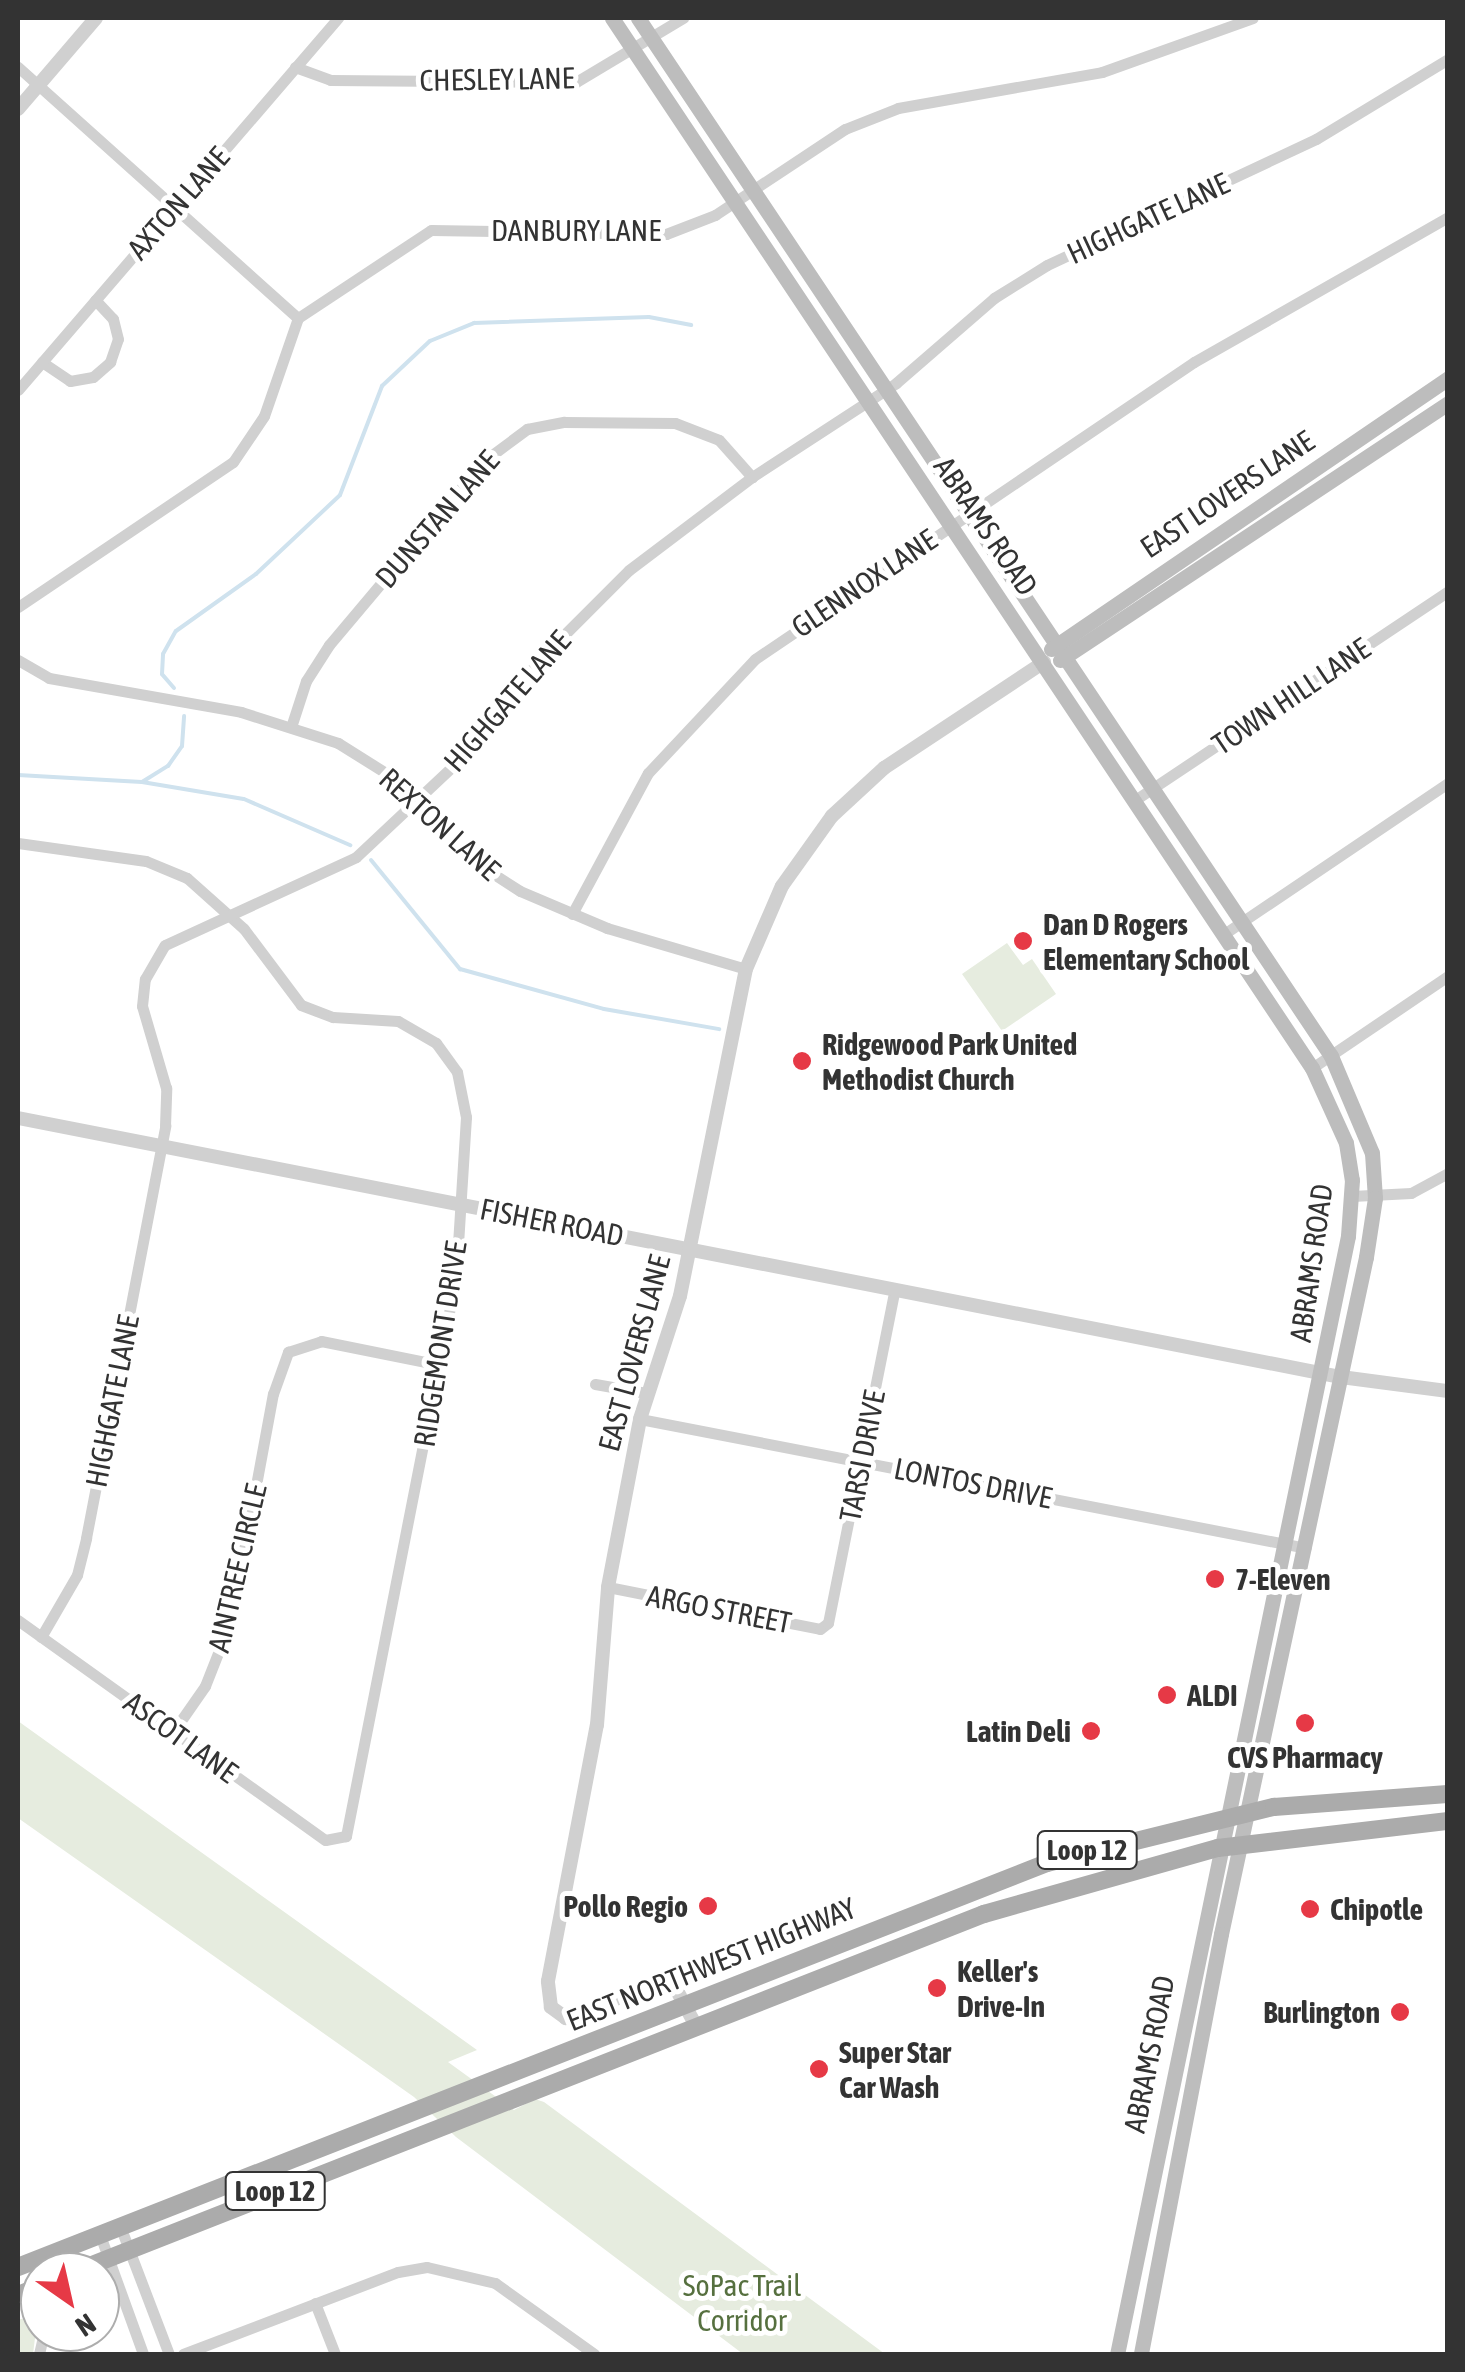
<!DOCTYPE html>
<html>
<head>
<meta charset="utf-8">
<style>
  body { margin:0 }
  #map { position:relative; width:1465px; height:2372px; overflow:hidden; background:#fff; font-family:"Asap Condensed",sans-serif }
  div>[style] { position:absolute }
  .green>* { inset:0; background:#e6ecdf }
  .stream>* { height:4px; margin:-2px; padding:0 2px; transform-origin:2px; border-radius:2px; background:#cfe2ee }
  .minor>* { height:11px; margin:-5.5px; padding:0 5.5px; transform-origin:5.5px; border-radius:5.5px; background:#d0d0d0 }
  .tertiary>* { height:14px; margin:-7px; padding:0 7px; transform-origin:7px; border-radius:7px; background:#d0d0d0 }
  .secondary>* { height:15px; margin:-7.5px; padding:0 7.5px; transform-origin:7.5px; border-radius:7.5px; background:#bdbdbd }
  .primary>* { height:18px; margin:-9px; padding:0 9px; transform-origin:9px; border-radius:9px; background:#ababab }
  .dots>* { width:28px; height:28px; translate:-50% -50%; box-sizing:border-box; border:5px solid #fff; border-radius:50% }
  span { translate:-50% -50%; white-space:nowrap; text-align:center; line-height:1.15; -webkit-text-stroke:10px #fff; paint-order:stroke }
  .shield-label span { padding:2px 8px; background:#fff; border:2px solid; border-radius:8px; -webkit-text-stroke-width:0 }
  .shield-label { font-size:28px; color:#333; font-weight:700 }
  .street-label { font-size:30px; color:#333 }
  .poi-label { font-size:30px; color:#333; font-weight:700 }
  .left { translate:0 -50%; text-align:left }
  .right { translate:-100% -50%; text-align:right }
  .park-label { font-size:30px; color:#56703f }
  .frame { position:absolute; inset:0; border:20px solid #333; pointer-events:none }
  .north { position:absolute; left:20px; top:2252px; width:100px; height:100px; box-sizing:border-box; background:#fff; border:2px solid #adadad; border-radius:50%; rotate:146deg; font-size:28px; font-weight:700; line-height:40px; text-align:center; color:#333 }
  .north::after { content:''; display:block; margin:auto; width:35px; height:45px; background:#e63946; clip-path:polygon(50% 0,100% 100%,50% 72%,0 100%) }
</style>
</head>
<body>
<div id="map">
  <div class="green">
    <i style="clip-path:polygon(1007px 943px,1023px 965px,1032px 959px,1056px 994px,1002px 1031px,962px 974px)"></i>
    <i style="clip-path:polygon(18px 1721px,477px 2050px,448px 2062px,514px 2110px,535px 2099px,544px 2102px,885px 2354px,743px 2354px,456px 2137px,414px 2097px,18px 1818px)"></i>
    <i style="clip-path:polygon(38px 2314px,33px 2354px,18px 2354px,18px 2320px)"></i>
  </div>
  <div class="stream">
    <i style="left:174px;top:688px;width:18px;rotate:-131deg"></i>
    <i style="left:162px;top:674px;width:20px;rotate:-87deg"></i>
    <i style="left:163px;top:654px;width:26px;rotate:-61deg"></i>
    <i style="left:176px;top:631px;width:98px;rotate:-35.5deg"></i>
    <i style="left:256px;top:574px;width:115px;rotate:-43.2deg"></i>
    <i style="left:340px;top:495px;width:117px;rotate:-68.9deg"></i>
    <i style="left:382px;top:386px;width:66px;rotate:-43.2deg"></i>
    <i style="left:430px;top:341px;width:48px;rotate:-22.2deg"></i>
    <i style="left:474px;top:323px;width:175px;rotate:-2deg"></i>
    <i style="left:649px;top:317px;width:43px;rotate:10.8deg"></i>
    <i style="left:18px;top:775px;width:124px;rotate:3.2deg"></i>
    <i style="left:142px;top:782px;width:103px;rotate:9.5deg"></i>
    <i style="left:244px;top:799px;width:116px;rotate:23.5deg"></i>
    <i style="left:142px;top:782px;width:31px;rotate:-32deg"></i>
    <i style="left:168px;top:766px;width:24px;rotate:-55deg"></i>
    <i style="left:182px;top:746px;width:30px;rotate:-86deg"></i>
    <i style="left:371px;top:860px;width:141px;rotate:50.8deg"></i>
    <i style="left:460px;top:969px;width:149px;rotate:15.5deg"></i>
    <i style="left:604px;top:1009px;width:117px;rotate:9.9deg"></i>
  </div>
  <div class="minor">
    <i style="left:18px;top:67px;width:376px;rotate:41.9deg"></i>
    <i style="left:295px;top:67px;width:37px;rotate:20deg"></i>
    <i style="left:330px;top:80px;width:246px;rotate:0.5deg"></i>
    <i style="left:576px;top:82px;width:125px;rotate:-30.9deg"></i>
    <i style="left:42px;top:362px;width:34px;rotate:34deg"></i>
    <i style="left:70px;top:381px;width:23px;rotate:-10deg"></i>
    <i style="left:93px;top:377px;width:23px;rotate:-41deg"></i>
    <i style="left:110px;top:362px;width:24px;rotate:-71deg"></i>
    <i style="left:118px;top:339px;width:21px;rotate:-104deg"></i>
    <i style="left:113px;top:319px;width:26px;rotate:-133deg"></i>
    <i style="left:18px;top:390px;width:491px;rotate:-49.3deg"></i>
    <i style="left:18px;top:607px;width:259px;rotate:-34deg"></i>
    <i style="left:233px;top:462px;width:55px;rotate:-56deg"></i>
    <i style="left:264px;top:416px;width:104px;rotate:-70.9deg"></i>
    <i style="left:298px;top:318px;width:159px;rotate:-33.5deg"></i>
    <i style="left:431px;top:230px;width:235px;rotate:1deg"></i>
    <i style="left:666px;top:234px;width:53px;rotate:-21.2deg"></i>
    <i style="left:715px;top:215px;width:156px;rotate:-33.5deg"></i>
    <i style="left:845px;top:129px;width:57px;rotate:-21.6deg"></i>
    <i style="left:898px;top:108px;width:207px;rotate:-10deg"></i>
    <i style="left:1102px;top:72px;width:160px;rotate:-19.7deg"></i>
    <i style="left:18px;top:660px;width:36px;rotate:30deg"></i>
    <i style="left:49px;top:678px;width:195px;rotate:10deg"></i>
    <i style="left:241px;top:712px;width:102px;rotate:17.7deg"></i>
    <i style="left:338px;top:743px;width:60px;rotate:32.1deg"></i>
    <i style="left:389px;top:775px;width:119px;rotate:45.7deg"></i>
    <i style="left:472px;top:860px;width:57px;rotate:32.9deg"></i>
    <i style="left:520px;top:891px;width:95px;rotate:23deg"></i>
    <i style="left:607px;top:928px;width:145px;rotate:16.4deg"></i>
    <i style="left:292px;top:724px;width:45px;rotate:-72deg"></i>
    <i style="left:306px;top:681px;width:43px;rotate:-57.4deg"></i>
    <i style="left:329px;top:645px;width:241px;rotate:-49.9deg"></i>
    <i style="left:484px;top:461px;width:54px;rotate:-36.7deg"></i>
    <i style="left:527px;top:429px;width:38px;rotate:-11deg"></i>
    <i style="left:564px;top:422px;width:111px;rotate:0.5deg"></i>
    <i style="left:675px;top:423px;width:47px;rotate:21.1deg"></i>
    <i style="left:719px;top:440px;width:50px;rotate:48.3deg"></i>
    <i style="left:1135px;top:800px;width:376px;rotate:-33.7deg"></i>
    <i style="left:18px;top:843px;width:129px;rotate:8deg"></i>
    <i style="left:146px;top:861px;width:44px;rotate:22.5deg"></i>
    <i style="left:187px;top:878px;width:76px;rotate:41.8deg"></i>
    <i style="left:244px;top:929px;width:95px;rotate:53.1deg"></i>
    <i style="left:301px;top:1005px;width:34px;rotate:21deg"></i>
    <i style="left:333px;top:1017px;width:65px;rotate:3.5deg"></i>
    <i style="left:398px;top:1021px;width:44px;rotate:30.1deg"></i>
    <i style="left:436px;top:1043px;width:36px;rotate:54deg"></i>
    <i style="left:457px;top:1072px;width:46px;rotate:78.7deg"></i>
    <i style="left:466px;top:1117px;width:160px;rotate:93.6deg"></i>
    <i style="left:456px;top:1277px;width:570px;rotate:101.13deg"></i>
    <i style="left:346px;top:1836px;width:21px;rotate:169deg"></i>
    <i style="left:325px;top:1840px;width:378px;rotate:-144.4deg"></i>
    <i style="left:572px;top:914px;width:160px;rotate:-61.7deg"></i>
    <i style="left:648px;top:773px;width:156px;rotate:-46.8deg"></i>
    <i style="left:755px;top:659px;width:530px;rotate:-34.08deg"></i>
    <i style="left:1194px;top:362px;width:292px;rotate:-29.7deg"></i>
    <i style="left:1224px;top:934px;width:270px;rotate:-34deg"></i>
    <i style="left:1312px;top:1068px;width:164px;rotate:-34.1deg"></i>
    <i style="left:1352px;top:1196px;width:59px;rotate:-2.9deg"></i>
    <i style="left:1411px;top:1193px;width:42px;rotate:-28.4deg"></i>
    <i style="left:595px;top:1384px;width:52px;rotate:10deg"></i>
    <i style="left:640px;top:1419px;width:678px;rotate:10.96deg"></i>
    <i style="left:608px;top:1587px;width:216px;rotate:11.2deg"></i>
    <i style="left:820px;top:1629px;width:10px;rotate:-37deg"></i>
    <i style="left:828px;top:1623px;width:341px;rotate:-78.7deg"></i>
    <i style="left:41px;top:1637px;width:72px;rotate:-59.9deg"></i>
    <i style="left:77px;top:1575px;width:38px;rotate:-76deg"></i>
    <i style="left:86px;top:1538px;width:420px;rotate:-79.1deg"></i>
    <i style="left:165px;top:1126px;width:38px;rotate:-88deg"></i>
    <i style="left:166px;top:1088px;width:85px;rotate:-106.3deg"></i>
    <i style="left:142px;top:1006px;width:27px;rotate:-84deg"></i>
    <i style="left:145px;top:979px;width:39px;rotate:-60deg"></i>
    <i style="left:165px;top:945px;width:210px;rotate:-24.7deg"></i>
    <i style="left:356px;top:857px;width:156px;rotate:-43.2deg"></i>
    <i style="left:470px;top:750px;width:113px;rotate:-52.5deg"></i>
    <i style="left:539px;top:660px;width:127px;rotate:-45deg"></i>
    <i style="left:629px;top:570px;width:154px;rotate:-37.1deg"></i>
    <i style="left:752px;top:477px;width:172px;rotate:-33.1deg"></i>
    <i style="left:896px;top:383px;width:130px;rotate:-40.9deg"></i>
    <i style="left:994px;top:298px;width:62px;rotate:-31.9deg"></i>
    <i style="left:1047px;top:265px;width:297px;rotate:-25.1deg"></i>
    <i style="left:1316px;top:139px;width:154px;rotate:-31.2deg"></i>
    <i style="left:173px;top:1732px;width:56px;rotate:-55.2deg"></i>
    <i style="left:205px;top:1686px;width:71px;rotate:-68.5deg"></i>
    <i style="left:231px;top:1620px;width:230px;rotate:-79.5deg"></i>
    <i style="left:273px;top:1394px;width:45px;rotate:-70.3deg"></i>
    <i style="left:288px;top:1352px;width:35px;rotate:-18deg"></i>
    <i style="left:321px;top:1341px;width:121px;rotate:11.4deg"></i>
    <i style="left:120px;top:2226px;width:137px;rotate:69.1deg"></i>
    <i style="left:100px;top:2235px;width:127px;rotate:70.1deg"></i>
    <i style="left:315px;top:2303px;width:55px;rotate:68.6deg"></i>
    <i style="left:39px;top:2354px;width:23px;rotate:-77deg"></i>
    <i style="left:183px;top:2354px;width:230px;rotate:-20.9deg"></i>
    <i style="left:398px;top:2272px;width:29px;rotate:-10deg"></i>
    <i style="left:427px;top:2267px;width:70px;rotate:13.2deg"></i>
    <i style="left:495px;top:2283px;width:122px;rotate:35.6deg"></i>
  </div>
  <div class="tertiary">
    <i style="left:18px;top:109px;width:120px;rotate:-49.4deg"></i>
    <i style="left:18px;top:1118px;width:1348px;rotate:11.08deg"></i>
    <i style="left:1341px;top:1377px;width:108px;rotate:7.5deg"></i>
    <i style="left:696px;top:2026px;width:47px;rotate:-118.2deg"></i>
    <i style="left:674px;top:1985px;width:14px;rotate:-168deg"></i>
    <i style="left:660px;top:1982px;width:101px;rotate:159deg"></i>
    <i style="left:566px;top:2018px;width:19px;rotate:-144deg"></i>
    <i style="left:551px;top:2007px;width:26px;rotate:-97deg"></i>
    <i style="left:548px;top:1981px;width:261px;rotate:-79.2deg"></i>
    <i style="left:597px;top:1725px;width:138px;rotate:-85.4deg"></i>
    <i style="left:608px;top:1587px;width:171px;rotate:-79.2deg"></i>
    <i style="left:640px;top:1419px;width:129px;rotate:-72deg"></i>
    <i style="left:680px;top:1296px;width:334px;rotate:-78.6deg"></i>
    <i style="left:746px;top:969px;width:90px;rotate:-66.6deg"></i>
    <i style="left:782px;top:886px;width:86px;rotate:-54.5deg"></i>
    <i style="left:832px;top:816px;width:71px;rotate:-42.7deg"></i>
    <i style="left:884px;top:768px;width:192px;rotate:-33.5deg"></i>
  </div>
  <div class="secondary">
    <i style="left:612px;top:18px;width:1262px;rotate:56.31deg"></i>
    <i style="left:1312px;top:1068px;width:82px;rotate:65.6deg"></i>
    <i style="left:1346px;top:1143px;width:37px;rotate:81deg"></i>
    <i style="left:1352px;top:1180px;width:56px;rotate:94.1deg"></i>
    <i style="left:1348px;top:1236px;width:1142px;rotate:101.67deg"></i>
    <i style="left:638px;top:18px;width:1248px;rotate:56.27deg"></i>
    <i style="left:1331px;top:1056px;width:105px;rotate:67.1deg"></i>
    <i style="left:1372px;top:1153px;width:45px;rotate:86.2deg"></i>
    <i style="left:1375px;top:1198px;width:60px;rotate:98.7deg"></i>
    <i style="left:1366px;top:1257px;width:692px;rotate:102.09deg"></i>
    <i style="left:1221px;top:1934px;width:428px;rotate:100.8deg"></i>
    <i style="left:1051px;top:649px;width:481px;rotate:-34.3deg"></i>
    <i style="left:1060px;top:660px;width:465px;rotate:-33.5deg"></i>
  </div>
  <div class="primary">
    <i style="left:18px;top:2267px;width:1105px;rotate:-21.44deg"></i>
    <i style="left:1047px;top:1863px;width:234px;rotate:-13.9deg"></i>
    <i style="left:1274px;top:1807px;width:174px;rotate:-4.3deg"></i>
    <i style="left:74px;top:2272px;width:978px;rotate:-21.48deg"></i>
    <i style="left:984px;top:1914px;width:243px;rotate:-15.8deg"></i>
    <i style="left:1218px;top:1848px;width:232px;rotate:-6.7deg"></i>
    <i style="left:18px;top:2295px;width:24px;rotate:-22deg"></i>
  </div>
  <div class="dots">
    <i style="left:1023px;top:941px;background:#e63946"></i>
    <i style="left:802px;top:1061px;background:#e63946"></i>
    <i style="left:1215px;top:1579px;background:#e63946"></i>
    <i style="left:1167px;top:1695px;background:#e63946"></i>
    <i style="left:1305px;top:1723px;background:#e63946"></i>
    <i style="left:1091px;top:1731px;background:#e63946"></i>
    <i style="left:708px;top:1906px;background:#e63946"></i>
    <i style="left:1310px;top:1909px;background:#e63946"></i>
    <i style="left:937px;top:1988px;background:#e63946"></i>
    <i style="left:1400px;top:2012px;background:#e63946"></i>
    <i style="left:819px;top:2069px;background:#e63946"></i>
  </div>
  <div class="shield-label">
    <span style="left:1087px;top:1850px">Loop 12</span>
    <span style="left:275px;top:2191px">Loop 12</span>
  </div>
  <div class="street-label">
    <span style="left:497px;top:79px;rotate:-1deg">CHESLEY LANE</span>
    <span style="left:178px;top:203px;rotate:-49deg">AXTON LANE</span>
    <span style="left:1148px;top:218px;rotate:-25deg">HIGHGATE LANE</span>
    <span style="left:576px;top:230px">DANBURY LANE</span>
    <span style="left:1227px;top:494px;rotate:-34deg">EAST LOVERS LANE</span>
    <span style="left:437px;top:519px;rotate:-49deg">DUNSTAN LANE</span>
    <span style="left:986px;top:526px;rotate:56deg">ABRAMS ROAD</span>
    <span style="left:864px;top:583px;rotate:-34deg">GLENNOX LANE</span>
    <span style="left:1291px;top:696px;rotate:-34deg">TOWN HILL LANE</span>
    <span style="left:507px;top:701px;rotate:-49deg">HIGHGATE LANE</span>
    <span style="left:440px;top:824px;rotate:42deg">REXTON LANE</span>
    <span style="left:552px;top:1222px;rotate:11deg">FISHER ROAD</span>
    <span style="left:1311px;top:1263px;rotate:-82deg">ABRAMS ROAD</span>
    <span style="left:440px;top:1344px;rotate:-81deg">RIDGEMONT DRIVE</span>
    <span style="left:634px;top:1353px;rotate:-75deg">EAST LOVERS LANE</span>
    <span style="left:112px;top:1401px;rotate:-79deg">HIGHGATE LANE</span>
    <span style="left:862px;top:1456px;rotate:-79deg">TARSI DRIVE</span>
    <span style="left:973px;top:1483px;rotate:11deg">LONTOS DRIVE</span>
    <span style="left:237px;top:1568px;rotate:-77deg">AINTREE CIRCLE</span>
    <span style="left:719px;top:1609px;rotate:11deg">ARGO STREET</span>
    <span style="left:181px;top:1737px;rotate:36deg">ASCOT LANE</span>
    <span style="left:711px;top:1964px;rotate:-22deg">EAST NORTHWEST HIGHWAY</span>
    <span style="left:1149px;top:2054px;rotate:-79deg">ABRAMS ROAD</span>
  </div>
  <div class="poi-label">
    <span class="left" style="left:1043px;top:941px">Dan D Rogers<br>Elementary School</span>
    <span class="left" style="left:822px;top:1061px">Ridgewood Park United<br>Methodist Church</span>
    <span class="left" style="left:1235px;top:1579px">7-Eleven</span>
    <span class="left" style="left:1187px;top:1695px">ALDI</span>
    <span class="right" style="left:1071px;top:1731px">Latin Deli</span>
    <span style="left:1305px;top:1757px">CVS Pharmacy</span>
    <span class="right" style="left:688px;top:1906px">Pollo Regio</span>
    <span class="left" style="left:1330px;top:1909px">Chipotle</span>
    <span class="left" style="left:957px;top:1988px">Keller's<br>Drive-In</span>
    <span class="right" style="left:1380px;top:2012px">Burlington</span>
    <span class="left" style="left:839px;top:2069px">Super Star<br>Car Wash</span>
  </div>
  <div class="park-label">
    <span style="left:742px;top:2302px">SoPac Trail<br>Corridor</span>
  </div>
  <div class="frame"></div>
  <div class="north">N</div>
</div>
</body>
</html>
